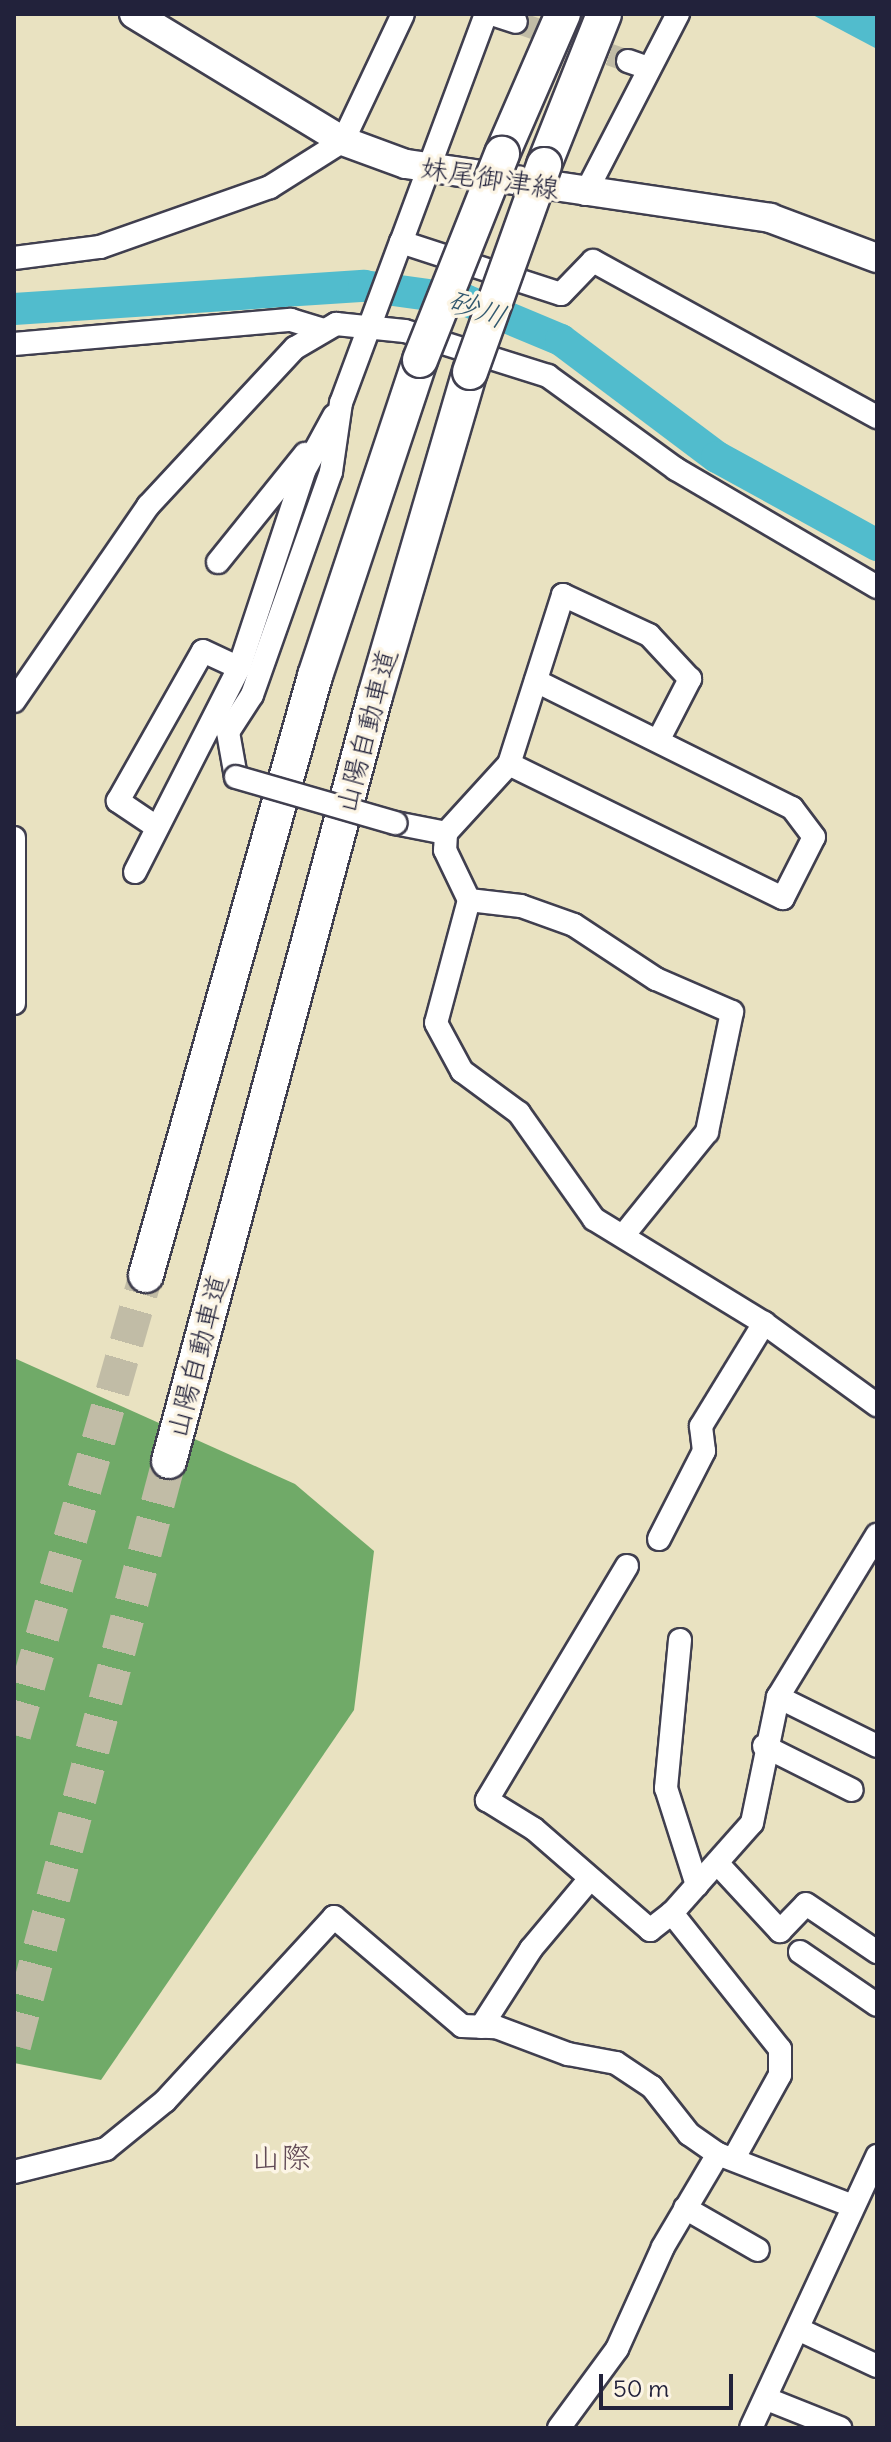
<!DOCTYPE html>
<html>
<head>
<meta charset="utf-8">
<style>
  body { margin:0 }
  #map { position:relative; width:891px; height:2442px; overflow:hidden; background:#e9e2c1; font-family:Delius,"Klee One",sans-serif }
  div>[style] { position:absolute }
  .forest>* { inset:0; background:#70aa68 }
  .water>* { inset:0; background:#51bccd }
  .river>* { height:32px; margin:-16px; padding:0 16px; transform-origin:16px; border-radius:16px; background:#51bccd }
  .minor-tunnel>* { height:22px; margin-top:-11px; transform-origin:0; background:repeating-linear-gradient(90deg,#c1bca6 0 22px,transparent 0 33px) }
  .highway-tunnel>* { height:34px; margin-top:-17px; transform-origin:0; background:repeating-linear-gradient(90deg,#c1bca6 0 34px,transparent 0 51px) }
  .roads { filter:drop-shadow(2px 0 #403f4f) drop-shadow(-2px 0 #403f4f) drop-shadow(0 2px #403f4f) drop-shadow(0 -2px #403f4f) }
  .minor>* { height:22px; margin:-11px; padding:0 11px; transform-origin:11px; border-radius:11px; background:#fff }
  .major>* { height:28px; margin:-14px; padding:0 14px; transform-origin:14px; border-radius:14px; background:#fff }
  .highway>* { height:34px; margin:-17px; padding:0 17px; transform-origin:17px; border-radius:17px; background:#fff }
  .bridges { filter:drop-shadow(2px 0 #403f4f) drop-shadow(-2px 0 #403f4f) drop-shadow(0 2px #403f4f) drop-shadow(0 -2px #403f4f) }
  .minor-bridge>* { height:22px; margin:-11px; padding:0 11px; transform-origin:11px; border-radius:11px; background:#fff }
  .highway-bridge>* { height:34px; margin:-17px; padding:0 17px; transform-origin:17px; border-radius:17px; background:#fff }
  span { translate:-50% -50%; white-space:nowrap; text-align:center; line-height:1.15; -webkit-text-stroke:7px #fcf5e5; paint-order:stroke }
  .street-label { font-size:28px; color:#22223b }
  .water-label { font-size:30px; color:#32586e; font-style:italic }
  .neighbourhood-label { font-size:30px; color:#614a56 }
  .frame { position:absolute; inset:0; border:16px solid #22223b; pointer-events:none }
  .scale { position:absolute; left:599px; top:2374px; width:134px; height:36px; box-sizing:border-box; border:4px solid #22223b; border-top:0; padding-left:10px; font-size:24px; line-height:28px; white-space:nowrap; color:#22223b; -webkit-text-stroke:6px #fcf5e5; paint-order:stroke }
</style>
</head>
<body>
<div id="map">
  <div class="forest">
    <i style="clip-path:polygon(14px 1358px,295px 1484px,374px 1551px,354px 1710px,101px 2080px,14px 2063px)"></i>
  </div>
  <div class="water">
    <i style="clip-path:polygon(811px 14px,877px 14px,877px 49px)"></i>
  </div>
  <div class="river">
    <i style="left:14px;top:309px;width:351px;rotate:-3.8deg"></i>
    <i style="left:364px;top:286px;width:102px;rotate:7.9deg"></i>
    <i style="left:465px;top:300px;width:104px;rotate:22.6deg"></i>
    <i style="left:561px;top:340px;width:195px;rotate:36.9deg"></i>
    <i style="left:717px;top:457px;width:183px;rotate:28.8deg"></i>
  </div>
  <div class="minor-tunnel">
    <i style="left:516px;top:22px;width:119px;rotate:19.2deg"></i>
  </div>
  <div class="highway-tunnel">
    <i style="left:14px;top:1735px;width:479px;rotate:-74deg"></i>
    <i style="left:14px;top:2046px;width:605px;rotate:-75.16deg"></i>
  </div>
  <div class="roads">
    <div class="minor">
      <i style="left:486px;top:14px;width:243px;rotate:110.4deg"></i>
      <i style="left:401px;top:242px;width:168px;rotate:18deg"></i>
      <i style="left:561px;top:294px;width:46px;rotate:-45.9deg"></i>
      <i style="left:593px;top:261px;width:324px;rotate:28.8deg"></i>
      <i style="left:492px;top:14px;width:25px;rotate:18deg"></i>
      <i style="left:628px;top:61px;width:21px;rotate:19deg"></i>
      <i style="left:585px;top:194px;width:203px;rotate:-62.7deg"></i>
      <i style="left:14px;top:258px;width:87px;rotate:-7.3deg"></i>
      <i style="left:100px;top:247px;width:180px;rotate:-19.4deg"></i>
      <i style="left:270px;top:187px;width:86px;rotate:-32.2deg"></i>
      <i style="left:343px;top:141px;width:140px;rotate:-64.7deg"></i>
      <i style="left:14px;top:344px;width:278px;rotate:-5deg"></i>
      <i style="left:291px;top:320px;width:30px;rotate:17deg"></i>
      <i style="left:218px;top:562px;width:139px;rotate:-51.1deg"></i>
      <i style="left:14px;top:701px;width:237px;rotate:-55.5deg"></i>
      <i style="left:148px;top:506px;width:216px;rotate:-47.1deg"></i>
      <i style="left:295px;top:348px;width:48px;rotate:-30.3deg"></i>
      <i style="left:336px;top:324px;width:69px;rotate:5.8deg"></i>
      <i style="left:405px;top:331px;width:150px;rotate:17.5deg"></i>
      <i style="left:548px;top:376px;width:158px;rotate:36deg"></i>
      <i style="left:676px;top:469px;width:233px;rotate:30.4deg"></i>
      <i style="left:659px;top:739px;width:68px;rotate:-62.7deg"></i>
      <i style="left:690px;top:679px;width:60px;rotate:-133deg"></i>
      <i style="left:649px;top:635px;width:95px;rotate:-155.1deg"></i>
      <i style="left:563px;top:595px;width:177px;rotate:107.7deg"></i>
      <i style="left:509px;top:764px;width:93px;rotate:132.4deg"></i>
      <i style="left:446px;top:833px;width:17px;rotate:93deg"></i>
      <i style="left:445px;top:850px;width:55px;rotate:64.4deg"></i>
      <i style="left:469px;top:900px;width:127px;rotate:105deg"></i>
      <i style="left:436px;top:1023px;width:55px;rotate:61.6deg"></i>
      <i style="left:462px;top:1071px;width:71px;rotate:36.4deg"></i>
      <i style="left:519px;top:1113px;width:130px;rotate:54.7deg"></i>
      <i style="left:594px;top:1219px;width:199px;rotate:31.5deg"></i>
      <i style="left:764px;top:1323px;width:140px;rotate:36deg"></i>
      <i style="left:509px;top:764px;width:305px;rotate:26.1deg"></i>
      <i style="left:783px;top:898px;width:68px;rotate:-63.1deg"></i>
      <i style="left:814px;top:837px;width:36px;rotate:-127deg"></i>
      <i style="left:792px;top:808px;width:286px;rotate:-153.6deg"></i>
      <i style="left:236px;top:777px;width:46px;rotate:-100.1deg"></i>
      <i style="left:228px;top:732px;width:44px;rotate:-57deg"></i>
      <i style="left:252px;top:695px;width:237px;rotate:-70.5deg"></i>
      <i style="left:331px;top:472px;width:70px;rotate:-81.8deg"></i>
      <i style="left:341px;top:403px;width:172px;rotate:-69.6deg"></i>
      <i style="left:395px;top:823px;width:52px;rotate:11.1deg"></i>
      <i style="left:155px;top:826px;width:45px;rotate:-146deg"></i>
      <i style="left:118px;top:801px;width:172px;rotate:-60.5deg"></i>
      <i style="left:203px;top:651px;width:40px;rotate:25deg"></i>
      <i style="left:14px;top:838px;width:165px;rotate:90deg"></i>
      <i style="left:135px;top:872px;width:229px;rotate:-63deg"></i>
      <i style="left:239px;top:668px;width:207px;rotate:-71.7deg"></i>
      <i style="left:304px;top:471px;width:63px;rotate:-61.4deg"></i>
      <i style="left:469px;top:900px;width:52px;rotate:6.6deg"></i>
      <i style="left:521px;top:906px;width:56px;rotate:19.7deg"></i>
      <i style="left:574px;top:925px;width:98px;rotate:33.4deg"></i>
      <i style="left:656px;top:979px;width:83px;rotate:23.5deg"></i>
      <i style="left:732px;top:1012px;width:123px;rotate:101.8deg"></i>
      <i style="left:707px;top:1132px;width:129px;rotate:129deg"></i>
      <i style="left:659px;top:1539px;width:99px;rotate:-62.9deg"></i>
      <i style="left:704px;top:1451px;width:25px;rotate:-97deg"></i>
      <i style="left:701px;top:1426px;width:121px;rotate:-58.5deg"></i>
      <i style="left:627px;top:1566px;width:273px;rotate:120.9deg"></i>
      <i style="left:487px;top:1800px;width:55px;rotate:31.7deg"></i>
      <i style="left:534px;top:1829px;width:154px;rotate:41deg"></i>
      <i style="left:650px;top:1930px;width:28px;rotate:-38deg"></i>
      <i style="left:680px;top:1640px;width:149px;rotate:95.4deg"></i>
      <i style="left:666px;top:1788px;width:102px;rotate:72.3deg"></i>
      <i style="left:778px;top:1697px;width:110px;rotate:26.3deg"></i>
      <i style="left:764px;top:1746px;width:98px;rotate:26.6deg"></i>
      <i style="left:717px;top:1863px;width:93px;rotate:47.2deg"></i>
      <i style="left:780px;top:1931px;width:37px;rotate:-46deg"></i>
      <i style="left:806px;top:1904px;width:86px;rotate:34.1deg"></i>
      <i style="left:800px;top:1952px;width:93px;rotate:34.5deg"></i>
      <i style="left:481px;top:2027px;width:93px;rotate:-57.3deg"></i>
      <i style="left:531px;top:1949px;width:89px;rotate:-50deg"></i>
      <i style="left:734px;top:2158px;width:95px;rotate:-61deg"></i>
      <i style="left:780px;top:2075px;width:26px;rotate:-90deg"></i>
      <i style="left:780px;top:2049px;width:174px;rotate:-128.5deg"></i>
      <i style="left:672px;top:1913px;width:120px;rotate:-48.4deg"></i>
      <i style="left:752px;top:1823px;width:129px;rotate:-78.3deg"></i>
      <i style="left:778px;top:1697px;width:190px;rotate:-58.6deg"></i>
      <i style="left:14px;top:2172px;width:95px;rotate:-14deg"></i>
      <i style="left:106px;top:2149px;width:76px;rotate:-39.1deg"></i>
      <i style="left:165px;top:2101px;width:250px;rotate:-47.4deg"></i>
      <i style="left:334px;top:1917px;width:168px;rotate:40.4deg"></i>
      <i style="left:462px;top:2026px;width:34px;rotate:2deg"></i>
      <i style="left:496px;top:2027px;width:77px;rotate:20.6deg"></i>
      <i style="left:568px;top:2054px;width:49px;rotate:10.6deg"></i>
      <i style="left:616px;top:2063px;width:43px;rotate:33.7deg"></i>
      <i style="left:652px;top:2087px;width:60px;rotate:51.8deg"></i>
      <i style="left:689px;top:2134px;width:35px;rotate:35deg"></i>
      <i style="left:718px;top:2154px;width:142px;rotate:21.1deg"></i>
      <i style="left:685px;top:2208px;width:84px;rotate:29.9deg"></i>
      <i style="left:800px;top:2330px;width:85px;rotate:25.1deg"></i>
      <i style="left:767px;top:2399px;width:79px;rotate:21.7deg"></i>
      <i style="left:559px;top:2428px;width:98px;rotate:-53.7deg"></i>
      <i style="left:617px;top:2349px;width:112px;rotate:-65.7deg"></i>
      <i style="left:663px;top:2247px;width:108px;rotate:-59.4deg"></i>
      <i style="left:751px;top:2428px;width:300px;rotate:-65.1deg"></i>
    </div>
    <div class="major">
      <i style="left:134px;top:14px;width:245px;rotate:31.3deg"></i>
      <i style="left:343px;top:141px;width:67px;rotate:20.1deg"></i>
      <i style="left:406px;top:164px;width:368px;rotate:8.4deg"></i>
      <i style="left:770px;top:218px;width:114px;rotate:20.5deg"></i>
    </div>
    <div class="highway">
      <i style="left:502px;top:154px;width:153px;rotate:-66.5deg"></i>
      <i style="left:544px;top:165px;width:162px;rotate:-68.3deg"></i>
      <i style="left:146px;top:1275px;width:622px;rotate:-74.24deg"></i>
      <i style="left:315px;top:676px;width:333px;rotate:-71.6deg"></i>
      <i style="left:169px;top:1461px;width:792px;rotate:-74.93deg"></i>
      <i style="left:375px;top:696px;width:338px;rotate:-73.7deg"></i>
    </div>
  </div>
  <div class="bridges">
    <div class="minor-bridge">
      <i style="left:236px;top:777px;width:166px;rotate:16.1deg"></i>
    </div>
    <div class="highway-bridge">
      <i style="left:420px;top:360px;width:222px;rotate:-68.3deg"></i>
      <i style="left:470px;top:372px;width:220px;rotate:-70.3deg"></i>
    </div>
  </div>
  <div class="street-label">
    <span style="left:490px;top:178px;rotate:9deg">妹尾御津線</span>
    <span style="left:366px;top:731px;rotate:-75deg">山陽自動車道</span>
    <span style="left:197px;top:1356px;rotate:-75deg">山陽自動車道</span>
  </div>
  <div class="water-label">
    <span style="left:477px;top:308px;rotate:19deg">砂川</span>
  </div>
  <div class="neighbourhood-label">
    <span style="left:281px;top:2157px">山際</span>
  </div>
  <div class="frame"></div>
  <div class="scale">50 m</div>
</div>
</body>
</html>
